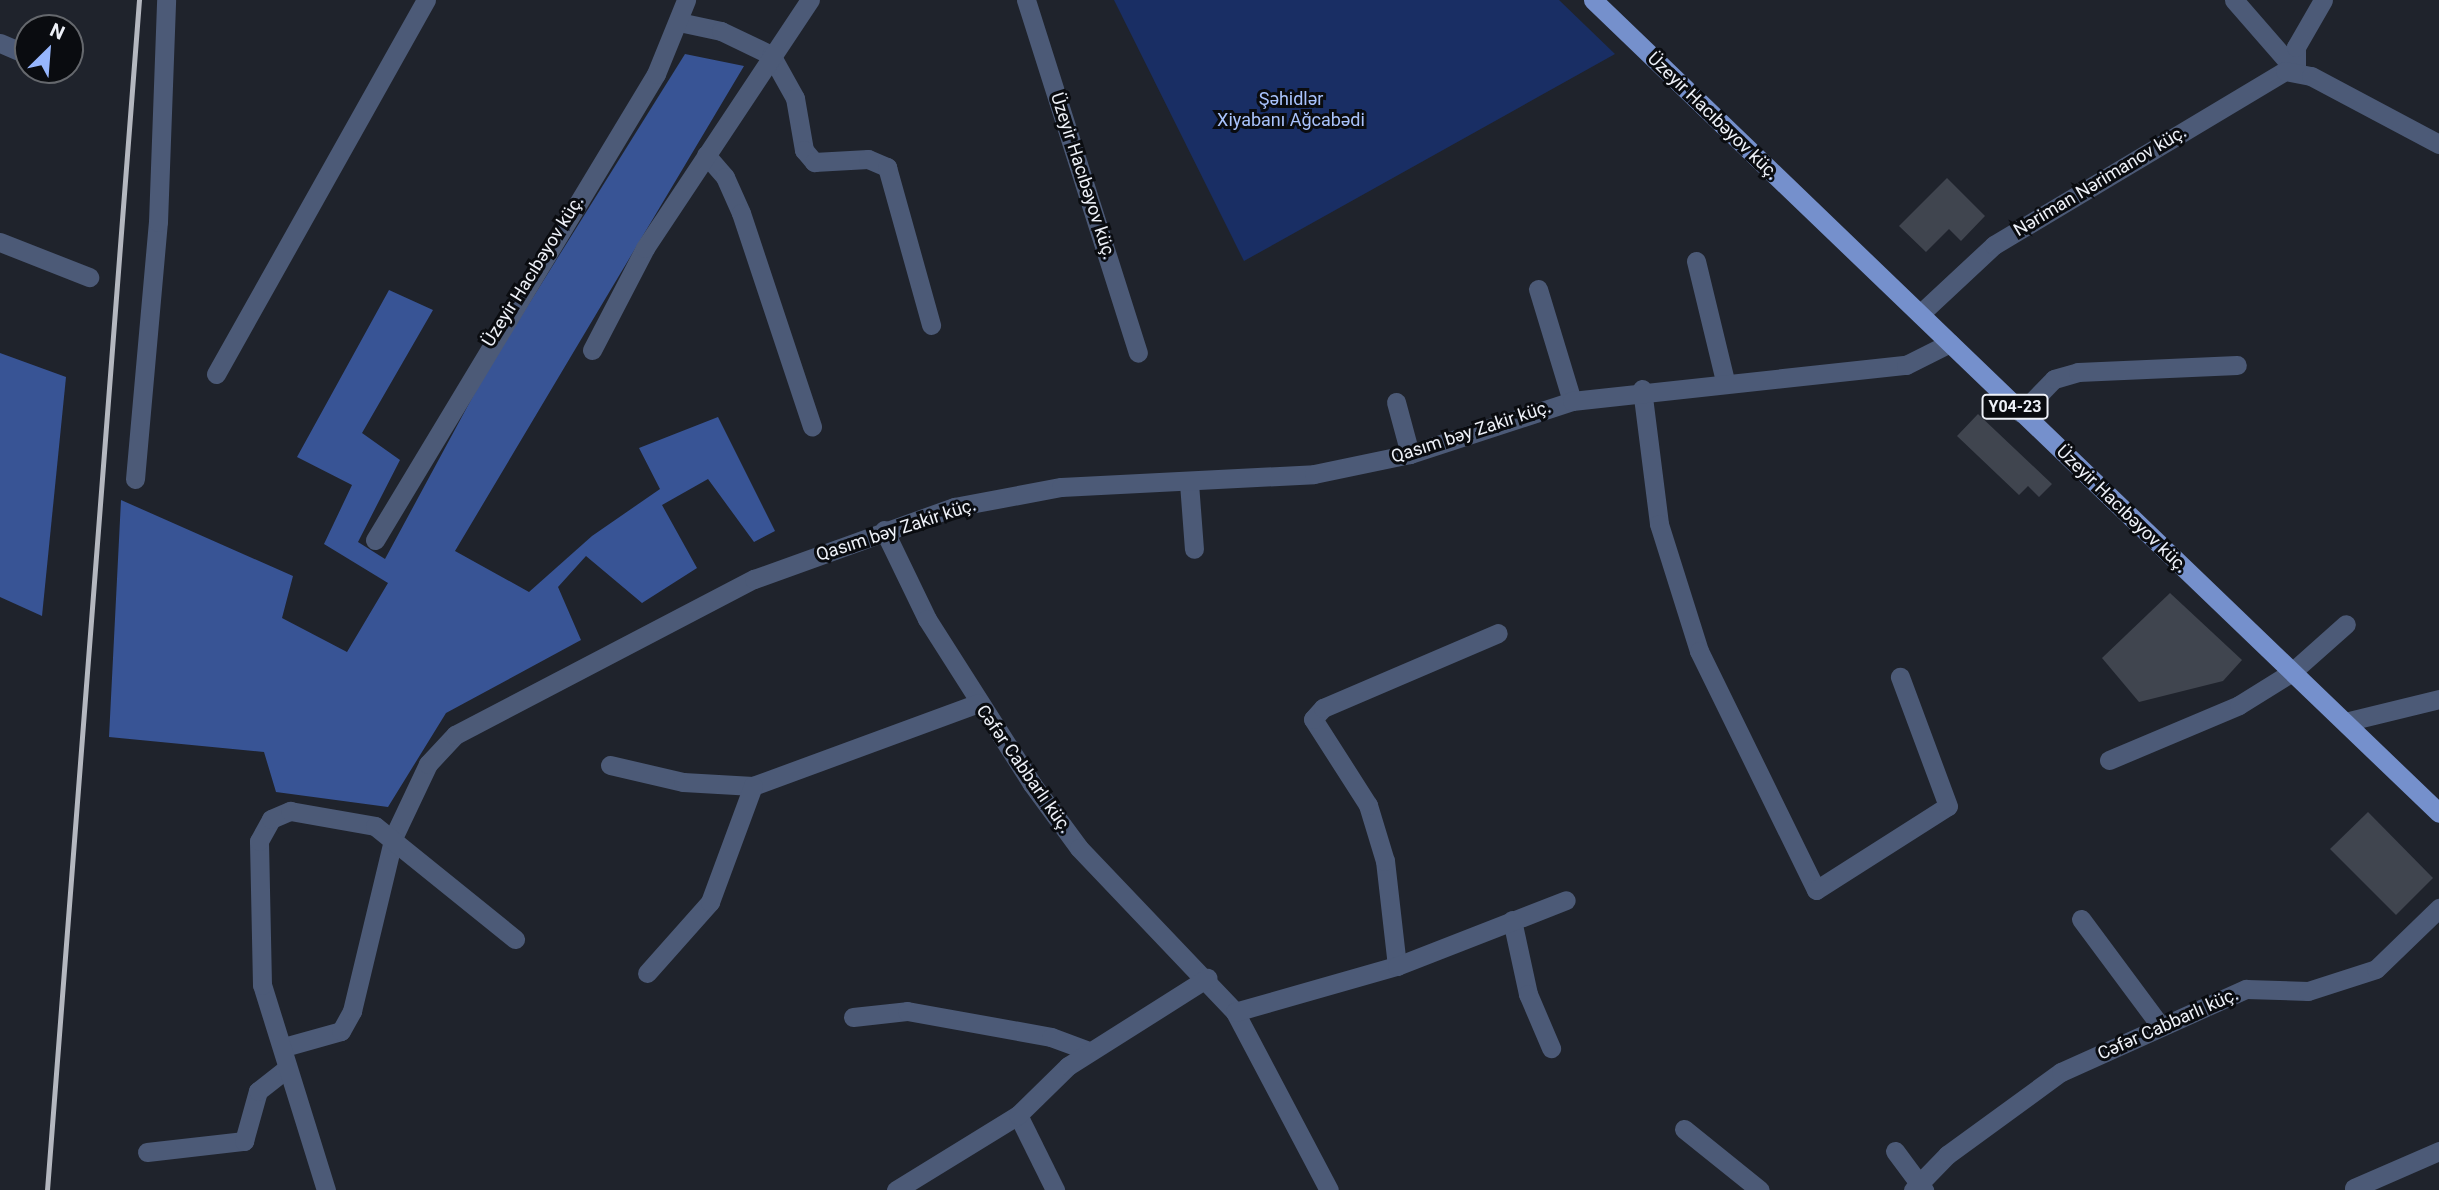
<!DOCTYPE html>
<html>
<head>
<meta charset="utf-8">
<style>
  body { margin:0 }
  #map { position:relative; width:2439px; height:1190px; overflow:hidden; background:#1f232c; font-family:Roboto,sans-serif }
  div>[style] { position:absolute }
  .green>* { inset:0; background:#192e64 }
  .forest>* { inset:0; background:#385495 }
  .building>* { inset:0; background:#40454f }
  .minor>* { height:19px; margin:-9.5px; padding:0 9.5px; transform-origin:9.5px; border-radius:9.5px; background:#4c5a77 }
  .tertiary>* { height:19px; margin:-9.5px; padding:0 9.5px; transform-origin:9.5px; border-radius:9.5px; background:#4c5a77 }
  .primary>* { height:19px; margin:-9.5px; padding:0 9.5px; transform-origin:9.5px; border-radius:9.5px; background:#7590cc }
  .rail>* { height:5px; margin:-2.5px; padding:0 2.5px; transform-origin:2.5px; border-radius:2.5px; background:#b4b7bf }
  span { translate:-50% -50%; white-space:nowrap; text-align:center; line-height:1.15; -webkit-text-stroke:6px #0a0c10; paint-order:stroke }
  .shield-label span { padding:2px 5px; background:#0a0c10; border:2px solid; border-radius:5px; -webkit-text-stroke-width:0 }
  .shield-label { font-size:16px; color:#eef1f8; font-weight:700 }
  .park-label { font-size:18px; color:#a9c3fc }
  .street-label { font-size:18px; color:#eef1f8 }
  .north { position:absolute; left:14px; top:14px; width:70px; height:70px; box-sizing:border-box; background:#0a0c10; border:2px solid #65686d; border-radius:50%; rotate:25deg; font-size:19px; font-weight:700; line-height:28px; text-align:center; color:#eef1f8 }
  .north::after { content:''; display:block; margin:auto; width:24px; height:32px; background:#96b6fd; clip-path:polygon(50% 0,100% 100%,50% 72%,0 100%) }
</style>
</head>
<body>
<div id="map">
  <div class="green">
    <i style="clip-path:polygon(1114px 0,1559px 0,1615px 54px,1244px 261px)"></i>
  </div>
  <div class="forest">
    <i style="clip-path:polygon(685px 54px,744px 66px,455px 551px,529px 592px,592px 536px,660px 489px,639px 448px,718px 417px,775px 531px,754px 542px,708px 479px,662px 505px,697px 568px,642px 603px,586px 556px,558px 587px,581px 640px,446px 713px,388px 807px,276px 792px,264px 752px,109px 737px,121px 500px,293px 576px,282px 618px,347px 652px,388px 583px,324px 544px,352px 485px,297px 457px,389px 290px,433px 310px,362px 433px,400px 460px,358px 542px,385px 559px,485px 374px)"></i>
    <i style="clip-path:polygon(0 353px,66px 377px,42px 616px,0 597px)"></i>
  </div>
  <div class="building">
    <i style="clip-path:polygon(1947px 178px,1985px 216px,1961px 241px,1949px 229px,1926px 252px,1899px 226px)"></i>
    <i style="clip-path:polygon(1978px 414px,2052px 484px,2039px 497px,2028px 486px,2019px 495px,1957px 436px)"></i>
    <i style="clip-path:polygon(2170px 593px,2242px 660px,2223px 681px,2139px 702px,2102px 658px)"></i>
    <i style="clip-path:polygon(2368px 812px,2433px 878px,2396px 915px,2330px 849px)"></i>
  </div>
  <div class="minor">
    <i style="left:1026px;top:0;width:370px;rotate:72.4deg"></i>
    <i style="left:2234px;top:0;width:94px;rotate:48.9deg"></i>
    <i style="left:679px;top:22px;width:43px;rotate:12.1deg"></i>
    <i style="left:721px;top:31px;width:55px;rotate:25.6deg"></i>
    <i style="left:771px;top:55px;width:49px;rotate:60.8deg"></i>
    <i style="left:795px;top:98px;width:53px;rotate:80.2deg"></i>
    <i style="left:804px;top:150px;width:16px;rotate:50deg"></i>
    <i style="left:814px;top:162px;width:54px;rotate:-3.2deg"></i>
    <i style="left:868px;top:159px;width:21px;rotate:23deg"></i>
    <i style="left:887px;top:167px;width:164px;rotate:74.4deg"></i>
    <i style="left:0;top:43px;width:30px;rotate:23deg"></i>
    <i style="left:2296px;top:71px;width:24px;rotate:-90deg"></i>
    <i style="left:2296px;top:47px;width:54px;rotate:-60.1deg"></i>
    <i style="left:706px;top:155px;width:29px;rotate:49deg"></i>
    <i style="left:725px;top:177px;width:39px;rotate:66deg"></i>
    <i style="left:741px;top:213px;width:225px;rotate:71.6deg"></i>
    <i style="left:0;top:242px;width:96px;rotate:21.5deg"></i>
    <i style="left:1696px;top:261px;width:123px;rotate:76.4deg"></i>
    <i style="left:1538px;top:289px;width:117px;rotate:73.1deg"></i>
    <i style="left:592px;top:350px;width:115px;rotate:-62.5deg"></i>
    <i style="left:645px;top:248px;width:298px;rotate:-56.4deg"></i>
    <i style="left:216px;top:374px;width:429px;rotate:-60.7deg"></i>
    <i style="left:1642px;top:389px;width:136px;rotate:82.8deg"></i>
    <i style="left:1659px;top:524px;width:133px;rotate:72.5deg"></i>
    <i style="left:1699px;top:651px;width:266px;rotate:63.9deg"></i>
    <i style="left:1816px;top:890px;width:156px;rotate:-32.5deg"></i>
    <i style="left:1948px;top:806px;width:138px;rotate:-110.4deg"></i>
    <i style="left:1396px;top:402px;width:54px;rotate:74.9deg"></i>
    <i style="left:2021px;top:413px;width:47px;rotate:-45.9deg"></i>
    <i style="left:2054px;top:379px;width:25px;rotate:-16deg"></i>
    <i style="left:2078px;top:372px;width:159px;rotate:-2.5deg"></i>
    <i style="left:135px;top:479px;width:258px;rotate:-84.9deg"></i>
    <i style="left:158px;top:222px;width:222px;rotate:-87.9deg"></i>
    <i style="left:1189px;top:483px;width:66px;rotate:85.7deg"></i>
    <i style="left:884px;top:530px;width:99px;rotate:64.2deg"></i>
    <i style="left:927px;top:619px;width:196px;rotate:57.5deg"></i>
    <i style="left:1032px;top:784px;width:79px;rotate:53.7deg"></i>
    <i style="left:1079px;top:848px;width:226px;rotate:46.4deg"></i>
    <i style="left:1235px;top:1012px;width:201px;rotate:62.2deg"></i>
    <i style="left:375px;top:540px;width:544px;rotate:-58.91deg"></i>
    <i style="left:656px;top:74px;width:80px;rotate:-67.9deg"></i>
    <i style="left:2345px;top:722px;width:97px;rotate:-13.7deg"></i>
    <i style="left:2109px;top:760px;width:141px;rotate:-22.9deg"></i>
    <i style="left:2239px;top:705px;width:62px;rotate:-31.9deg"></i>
    <i style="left:2292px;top:672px;width:72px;rotate:-41.6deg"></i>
    <i style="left:610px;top:765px;width:75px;rotate:13.1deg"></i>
    <i style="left:683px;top:782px;width:70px;rotate:3.3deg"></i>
    <i style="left:753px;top:786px;width:240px;rotate:-20.2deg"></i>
    <i style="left:2081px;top:919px;width:131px;rotate:53.4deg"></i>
    <i style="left:1512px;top:920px;width:76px;rotate:77.8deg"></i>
    <i style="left:1528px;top:994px;width:59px;rotate:66.9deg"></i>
    <i style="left:1397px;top:966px;width:106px;rotate:-96.5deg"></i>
    <i style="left:1385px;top:861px;width:59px;rotate:-106.9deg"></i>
    <i style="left:1368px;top:805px;width:102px;rotate:-122.6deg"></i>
    <i style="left:1313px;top:719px;width:15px;rotate:-48deg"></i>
    <i style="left:1323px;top:708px;width:190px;rotate:-23.2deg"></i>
    <i style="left:647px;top:973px;width:95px;rotate:-48.4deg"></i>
    <i style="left:710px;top:902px;width:124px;rotate:-69.7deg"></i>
    <i style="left:1235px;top:1012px;width:168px;rotate:-15.9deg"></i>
    <i style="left:1397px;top:966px;width:181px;rotate:-21.3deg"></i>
    <i style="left:853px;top:1017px;width:54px;rotate:-6.3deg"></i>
    <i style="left:907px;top:1011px;width:146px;rotate:10.2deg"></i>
    <i style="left:1051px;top:1037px;width:40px;rotate:20.2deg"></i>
    <i style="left:284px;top:1047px;width:59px;rotate:-15.7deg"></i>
    <i style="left:341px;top:1031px;width:23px;rotate:-61deg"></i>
    <i style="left:352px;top:1011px;width:180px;rotate:-76.5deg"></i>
    <i style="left:394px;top:836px;width:80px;rotate:-64.7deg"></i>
    <i style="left:428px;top:764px;width:40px;rotate:-47deg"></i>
    <i style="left:455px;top:735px;width:337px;rotate:-27.6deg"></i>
    <i style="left:754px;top:579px;width:213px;rotate:-19.8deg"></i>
    <i style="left:954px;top:507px;width:109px;rotate:-10.6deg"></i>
    <i style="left:1061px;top:487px;width:253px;rotate:-2.9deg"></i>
    <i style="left:1314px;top:474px;width:98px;rotate:-11.8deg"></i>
    <i style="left:1410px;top:454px;width:170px;rotate:-18.1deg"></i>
    <i style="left:1572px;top:401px;width:336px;rotate:-6.2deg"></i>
    <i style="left:1906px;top:365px;width:49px;rotate:-26.6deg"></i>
    <i style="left:1018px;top:1115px;width:84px;rotate:63.7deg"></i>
    <i style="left:1684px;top:1129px;width:97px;rotate:38.8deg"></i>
    <i style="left:1895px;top:1151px;width:49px;rotate:53.4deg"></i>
    <i style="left:147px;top:1152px;width:98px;rotate:-6.5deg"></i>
    <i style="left:244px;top:1141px;width:52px;rotate:-74.4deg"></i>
    <i style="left:258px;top:1091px;width:34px;rotate:-38deg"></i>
    <i style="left:2354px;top:1188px;width:93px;rotate:-23.5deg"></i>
    <i style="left:326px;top:1190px;width:215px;rotate:-107.3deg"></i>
    <i style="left:262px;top:985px;width:144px;rotate:-91.2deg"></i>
    <i style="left:259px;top:841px;width:25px;rotate:-61deg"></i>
    <i style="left:271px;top:819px;width:21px;rotate:-23deg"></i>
    <i style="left:290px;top:811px;width:86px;rotate:10deg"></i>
    <i style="left:375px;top:826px;width:180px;rotate:38.9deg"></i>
    <i style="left:896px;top:1190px;width:143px;rotate:-31.6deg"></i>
    <i style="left:1018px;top:1115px;width:70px;rotate:-44.4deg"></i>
    <i style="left:1068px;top:1066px;width:165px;rotate:-32.3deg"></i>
    <i style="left:1913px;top:1190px;width:49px;rotate:-45.8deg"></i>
    <i style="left:1947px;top:1155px;width:141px;rotate:-36.1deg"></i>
    <i style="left:2061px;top:1072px;width:203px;rotate:-24.2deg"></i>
    <i style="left:2246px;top:989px;width:62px;rotate:1.8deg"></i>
    <i style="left:2308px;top:991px;width:71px;rotate:-17.9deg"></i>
    <i style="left:2376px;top:969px;width:88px;rotate:-44.1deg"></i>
  </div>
  <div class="tertiary">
    <i style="left:1920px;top:314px;width:101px;rotate:-43deg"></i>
    <i style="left:1994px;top:245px;width:339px;rotate:-30.9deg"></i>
    <i style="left:2285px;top:71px;width:26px;rotate:11deg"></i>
    <i style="left:2311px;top:76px;width:145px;rotate:28deg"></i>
  </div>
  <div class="primary">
    <i style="left:1593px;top:0;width:1173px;rotate:43.86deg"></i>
  </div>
  <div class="rail">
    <i style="left:47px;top:1190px;width:1194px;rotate:-85.58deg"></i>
  </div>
  <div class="shield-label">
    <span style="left:2015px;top:407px">Y04-23</span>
  </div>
  <div class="park-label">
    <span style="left:1291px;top:110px">Şəhidlər<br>Xiyabanı Ağcabədi</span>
  </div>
  <div class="street-label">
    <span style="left:1713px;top:116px;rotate:44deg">Üzeyir Hacıbəyov küç.</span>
    <span style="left:1083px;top:176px;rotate:72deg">Üzeyir Hacıbəyov küç.</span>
    <span style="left:2100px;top:181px;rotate:-31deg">Nəriman Nərimanov küç.</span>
    <span style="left:533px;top:271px;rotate:-58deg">Üzeyir Hacıbəyov küç.</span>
    <span style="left:1471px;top:432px;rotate:-18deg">Qasım bəy Zakir küç.</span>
    <span style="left:2122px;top:509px;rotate:44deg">Üzeyir Hacıbəyov küç.</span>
    <span style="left:896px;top:530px;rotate:-18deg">Qasım bəy Zakir küç.</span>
    <span style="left:1024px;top:769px;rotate:55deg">Cəfər Cabbarlı küç.</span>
    <span style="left:2168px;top:1024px;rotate:-24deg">Cəfər Cabbarlı küç.</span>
  </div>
  <div class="north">N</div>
</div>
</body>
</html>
